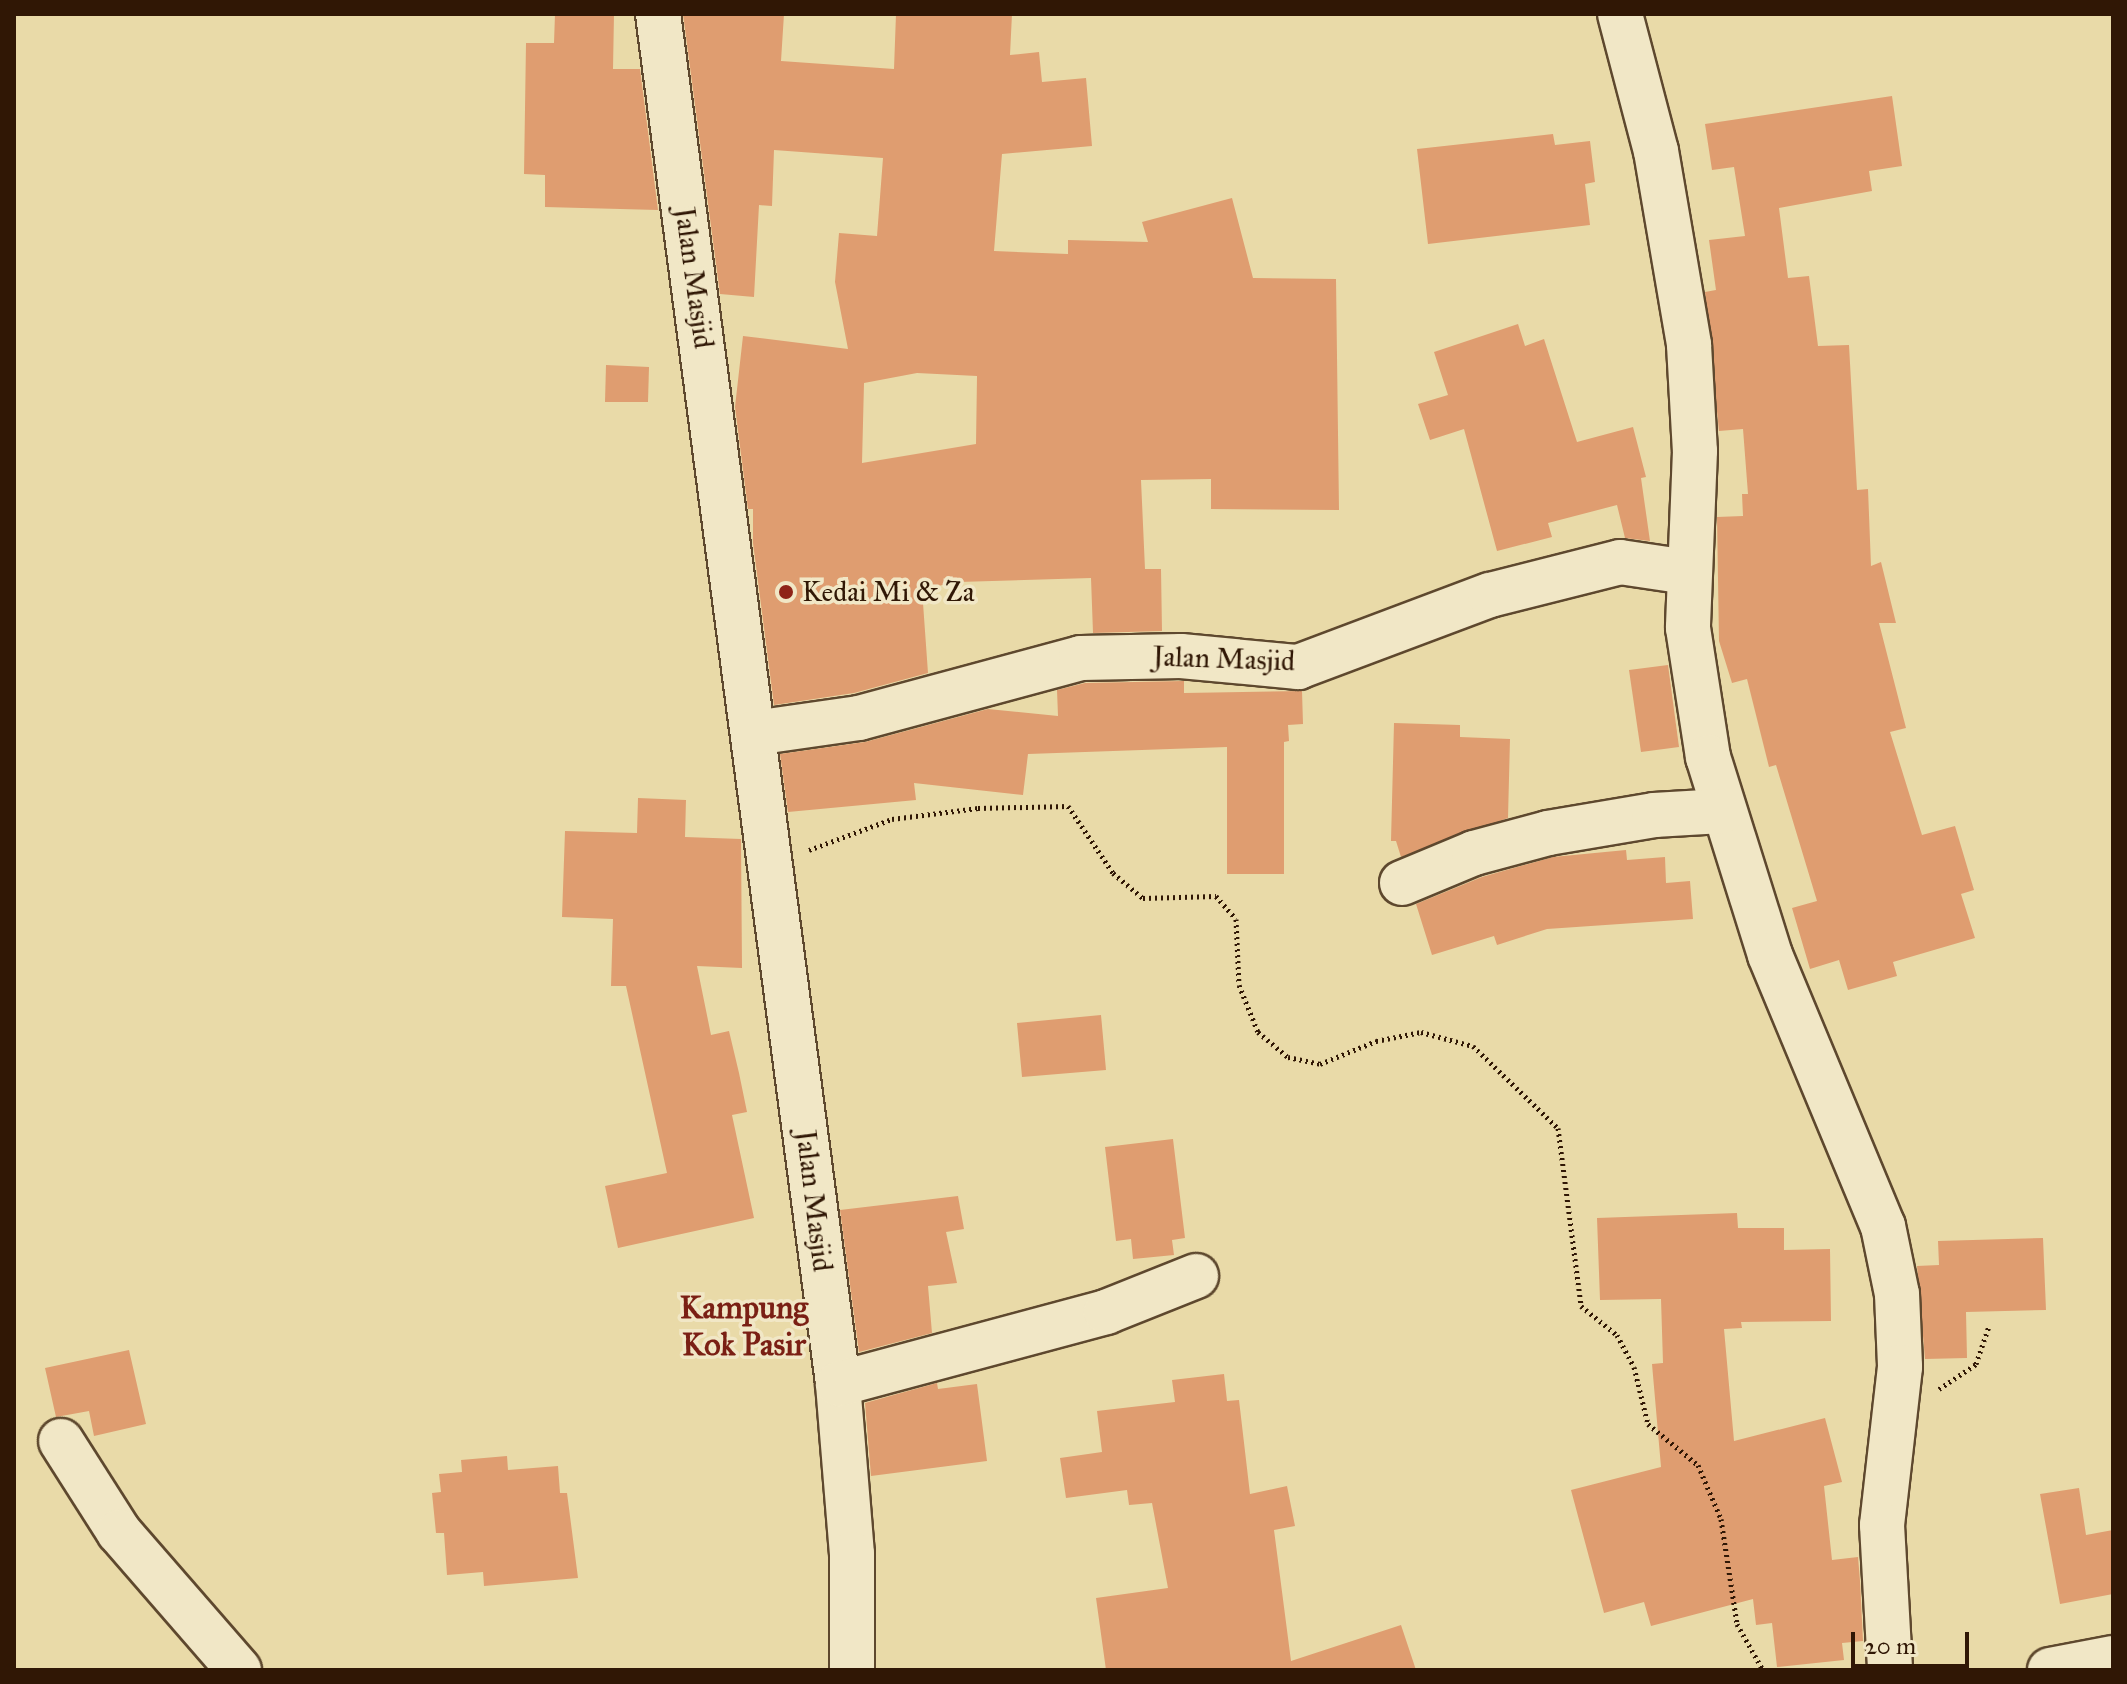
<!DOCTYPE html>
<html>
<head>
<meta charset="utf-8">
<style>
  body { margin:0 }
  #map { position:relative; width:2127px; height:1684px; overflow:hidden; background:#e9daa8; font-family:"IM FELL Great Primer",serif }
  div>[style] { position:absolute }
  .building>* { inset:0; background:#df9d70 }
  .path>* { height:5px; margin-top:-2.5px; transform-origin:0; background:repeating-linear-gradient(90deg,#301705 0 2px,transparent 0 6px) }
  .roads { filter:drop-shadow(2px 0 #5e482e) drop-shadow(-2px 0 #5e482e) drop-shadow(0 2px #5e482e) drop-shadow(0 -2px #5e482e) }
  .minor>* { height:44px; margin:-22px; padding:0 22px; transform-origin:22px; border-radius:22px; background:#f1e7c6 }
  .dots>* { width:22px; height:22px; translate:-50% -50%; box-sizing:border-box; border:4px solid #f1e7c6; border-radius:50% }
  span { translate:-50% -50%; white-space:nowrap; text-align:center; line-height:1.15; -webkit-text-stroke:7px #f1e7c6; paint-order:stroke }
  .street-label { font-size:28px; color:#301705 }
  .poi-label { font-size:28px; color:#301705 }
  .left { translate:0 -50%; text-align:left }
  .quarter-label { font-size:32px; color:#7a1f14; font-weight:700 }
  .frame { position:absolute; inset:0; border:16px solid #301705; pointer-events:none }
  .scale { position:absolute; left:1851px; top:1632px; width:118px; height:36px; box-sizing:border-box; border:4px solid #301705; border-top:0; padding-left:10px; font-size:24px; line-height:28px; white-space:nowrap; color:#301705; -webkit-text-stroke:6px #f1e7c6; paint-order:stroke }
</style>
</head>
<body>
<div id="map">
  <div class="building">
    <i style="clip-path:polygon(555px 14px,614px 14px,613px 69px,640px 69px,658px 210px,545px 207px,545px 175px,524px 174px,526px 43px,554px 43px)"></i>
    <i style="clip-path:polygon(evenodd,683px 14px,784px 14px,781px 61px,894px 69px,896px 14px,1012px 14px,1010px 55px,1039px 52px,1042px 82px,1086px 78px,1092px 146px,1002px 154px,994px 251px,1068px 254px,1068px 240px,1148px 242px,1142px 222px,1232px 198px,1253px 278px,1336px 279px,1339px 510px,1211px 509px,1211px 479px,1141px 480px,1145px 569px,1161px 569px,1162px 631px,1093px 633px,1091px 578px,958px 582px,922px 589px,928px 673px,854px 693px,774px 705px,753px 543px,753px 509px,748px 509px,735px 407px,743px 336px,848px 349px,835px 282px,839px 233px,877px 236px,883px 158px,774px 150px,772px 206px,759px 205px,754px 297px,720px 294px,683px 14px,917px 373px,977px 376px,976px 444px,862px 463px,864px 383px,917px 373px)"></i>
    <i style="clip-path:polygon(1892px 96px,1902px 166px,1869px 171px,1872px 191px,1779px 208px,1788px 278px,1809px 276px,1818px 346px,1849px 345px,1857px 490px,1868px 489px,1871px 566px,1881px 562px,1896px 623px,1879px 623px,1906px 728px,1890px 732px,1922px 835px,1955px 826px,1974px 890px,1961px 894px,1975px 938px,1893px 962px,1897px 976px,1848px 990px,1839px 960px,1810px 969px,1792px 908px,1817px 901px,1776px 765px,1769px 767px,1747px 679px,1732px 683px,1719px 641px,1717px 517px,1743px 516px,1742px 494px,1748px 494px,1743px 429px,1719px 431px,1705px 292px,1716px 290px,1709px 240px,1745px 236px,1734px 167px,1712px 170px,1705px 124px)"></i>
    <i style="clip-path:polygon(1553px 134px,1555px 145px,1590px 141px,1595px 182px,1585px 184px,1590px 225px,1428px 244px,1417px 149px)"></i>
    <i style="clip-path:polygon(1518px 324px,1525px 346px,1544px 339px,1577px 442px,1633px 427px,1646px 477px,1641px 478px,1650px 541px,1625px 538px,1617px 505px,1548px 523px,1552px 537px,1497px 551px,1464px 429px,1430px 440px,1418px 404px,1448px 395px,1434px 352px)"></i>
    <i style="clip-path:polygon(606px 365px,649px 367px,648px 402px,605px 402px)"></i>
    <i style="clip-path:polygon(1668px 665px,1679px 747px,1641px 752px,1629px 670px)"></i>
    <i style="clip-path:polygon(1184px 681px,1184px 693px,1302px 691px,1303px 724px,1288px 725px,1289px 741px,1284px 742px,1284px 874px,1227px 874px,1227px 747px,1028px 754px,1023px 795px,914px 783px,916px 800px,788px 812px,780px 754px,865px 742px,988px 709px,1058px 716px,1057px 690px,1085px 683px)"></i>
    <i style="clip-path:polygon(1394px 723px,1460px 725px,1460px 737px,1510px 739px,1508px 818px,1401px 857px,1396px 841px,1391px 841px)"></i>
    <i style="clip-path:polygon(638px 798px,686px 800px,685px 837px,741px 839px,742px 968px,697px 966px,711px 1035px,729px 1031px,739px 1073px,747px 1112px,732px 1115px,754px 1218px,618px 1248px,605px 1186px,667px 1173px,626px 986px,611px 986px,613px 919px,562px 917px,565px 831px,637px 833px)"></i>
    <i style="clip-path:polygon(1626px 850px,1627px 860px,1665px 857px,1666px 883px,1690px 881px,1693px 919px,1547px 929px,1497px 945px,1494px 936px,1432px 955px,1416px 904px,1482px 877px,1553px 857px)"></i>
    <i style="clip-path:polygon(1101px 1015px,1106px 1070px,1022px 1077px,1017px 1023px)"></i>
    <i style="clip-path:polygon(1173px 1139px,1185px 1238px,1172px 1240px,1174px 1255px,1133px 1259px,1131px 1239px,1116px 1241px,1105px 1147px)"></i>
    <i style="clip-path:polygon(958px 1196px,964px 1229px,946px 1232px,957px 1283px,928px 1286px,932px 1333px,859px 1352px,840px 1210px)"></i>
    <i style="clip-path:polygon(1737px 1213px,1738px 1228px,1784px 1228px,1784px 1250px,1830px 1249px,1831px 1321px,1741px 1322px,1742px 1328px,1724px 1329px,1734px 1441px,1825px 1418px,1842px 1482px,1824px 1486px,1832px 1560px,1858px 1557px,1860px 1581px,1863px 1641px,1842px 1643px,1844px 1660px,1777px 1667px,1772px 1623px,1756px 1625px,1753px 1599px,1651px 1626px,1644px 1602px,1604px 1613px,1571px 1490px,1661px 1467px,1652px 1364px,1663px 1363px,1661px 1299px,1600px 1300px,1597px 1218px)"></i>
    <i style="clip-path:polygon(2043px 1238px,2046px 1310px,1966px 1312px,1967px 1358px,1925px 1359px,1917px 1266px,1939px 1265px,1938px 1241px)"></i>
    <i style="clip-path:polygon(129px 1350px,146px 1424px,94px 1436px,89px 1411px,56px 1417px,45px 1368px)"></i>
    <i style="clip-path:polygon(1224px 1374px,1227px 1401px,1239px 1400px,1250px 1494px,1287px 1486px,1295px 1526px,1274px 1530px,1291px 1661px,1401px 1625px,1416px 1670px,1106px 1670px,1096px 1598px,1168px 1588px,1152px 1503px,1129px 1505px,1127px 1490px,1066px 1498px,1060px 1458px,1102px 1452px,1097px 1411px,1175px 1402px,1172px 1380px)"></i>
    <i style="clip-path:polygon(937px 1383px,938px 1389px,977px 1384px,987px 1461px,871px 1476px,865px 1403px)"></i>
    <i style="clip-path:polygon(507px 1456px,508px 1470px,558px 1466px,560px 1493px,567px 1493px,578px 1578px,484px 1586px,483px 1572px,447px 1575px,444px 1533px,436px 1533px,432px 1493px,441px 1492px,439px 1474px,462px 1472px,461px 1460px)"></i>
    <i style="clip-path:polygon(2079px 1488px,2086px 1535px,2113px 1530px,2113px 1594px,2060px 1604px,2040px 1494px)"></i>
  </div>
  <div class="path">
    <i style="left:809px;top:850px;width:89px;rotate:-20.5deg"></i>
    <i style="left:892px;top:819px;width:87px;rotate:-7.3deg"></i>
    <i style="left:978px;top:808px;width:90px;rotate:-1.3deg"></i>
    <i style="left:1068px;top:806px;width:81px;rotate:56.1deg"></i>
    <i style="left:1113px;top:873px;width:39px;rotate:40deg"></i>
    <i style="left:1143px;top:898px;width:73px;rotate:-1.6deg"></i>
    <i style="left:1216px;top:896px;width:30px;rotate:49deg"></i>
    <i style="left:1236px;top:919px;width:66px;rotate:87.4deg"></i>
    <i style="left:1239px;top:985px;width:51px;rotate:68deg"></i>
    <i style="left:1258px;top:1032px;width:39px;rotate:40deg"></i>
    <i style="left:1288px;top:1057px;width:33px;rotate:12deg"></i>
    <i style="left:1320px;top:1064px;width:61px;rotate:-22.3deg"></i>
    <i style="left:1376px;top:1041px;width:46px;rotate:-11.3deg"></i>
    <i style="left:1421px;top:1032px;width:54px;rotate:15.1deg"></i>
    <i style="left:1473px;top:1046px;width:118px;rotate:44deg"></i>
    <i style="left:1558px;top:1128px;width:179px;rotate:82.6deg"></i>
    <i style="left:1581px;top:1306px;width:46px;rotate:38.9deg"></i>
    <i style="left:1617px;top:1335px;width:36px;rotate:62deg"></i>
    <i style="left:1634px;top:1367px;width:59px;rotate:76.2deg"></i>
    <i style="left:1648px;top:1424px;width:65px;rotate:39.4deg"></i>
    <i style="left:1698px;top:1465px;width:59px;rotate:66.9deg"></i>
    <i style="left:1721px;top:1519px;width:106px;rotate:81.3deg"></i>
    <i style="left:1737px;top:1624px;width:53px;rotate:60.5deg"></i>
    <i style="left:1939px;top:1389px;width:45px;rotate:-34deg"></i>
    <i style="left:1976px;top:1364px;width:40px;rotate:-71.1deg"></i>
  </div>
  <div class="roads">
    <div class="minor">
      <i style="left:658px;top:14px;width:1382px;rotate:82.51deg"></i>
      <i style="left:838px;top:1384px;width:171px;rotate:85.3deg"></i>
      <i style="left:852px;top:1554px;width:116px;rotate:90deg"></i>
      <i style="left:1620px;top:14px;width:142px;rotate:75.3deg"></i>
      <i style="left:1656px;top:151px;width:197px;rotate:80.3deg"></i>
      <i style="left:1689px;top:345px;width:106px;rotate:86.8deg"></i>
      <i style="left:1695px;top:451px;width:177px;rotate:92.3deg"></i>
      <i style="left:1688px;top:628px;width:131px;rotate:81.2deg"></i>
      <i style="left:1708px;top:757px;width:207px;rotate:72.6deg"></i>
      <i style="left:1770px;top:955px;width:294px;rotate:67.4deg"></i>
      <i style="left:1883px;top:1226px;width:69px;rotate:78.4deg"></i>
      <i style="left:1897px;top:1294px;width:73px;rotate:87.6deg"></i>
      <i style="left:1900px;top:1367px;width:159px;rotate:96.5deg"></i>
      <i style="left:1882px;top:1525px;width:145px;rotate:86.8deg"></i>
      <i style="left:754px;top:733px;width:106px;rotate:-8.1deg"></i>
      <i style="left:859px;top:718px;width:230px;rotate:-15.1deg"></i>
      <i style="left:1081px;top:658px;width:100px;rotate:-1.1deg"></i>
      <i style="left:1181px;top:656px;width:118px;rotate:5.4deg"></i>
      <i style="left:1298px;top:667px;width:205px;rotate:-20.6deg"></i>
      <i style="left:1490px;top:595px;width:134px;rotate:-14.2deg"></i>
      <i style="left:1620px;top:562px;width:68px;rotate:8.5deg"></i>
      <i style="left:1402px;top:883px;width:78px;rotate:-22.6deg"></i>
      <i style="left:1474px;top:853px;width:77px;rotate:-15.1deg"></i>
      <i style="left:1548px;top:833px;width:108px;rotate:-9.6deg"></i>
      <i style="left:1654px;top:815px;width:68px;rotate:-3.4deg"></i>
      <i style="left:838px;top:1384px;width:278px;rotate:-15deg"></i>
      <i style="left:1106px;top:1312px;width:97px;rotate:-21.8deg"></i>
      <i style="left:61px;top:1441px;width:108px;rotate:57.5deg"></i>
      <i style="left:119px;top:1532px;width:183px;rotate:49deg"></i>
      <i style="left:2050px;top:1670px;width:64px;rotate:-10.8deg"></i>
    </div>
  </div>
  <div class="dots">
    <i style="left:786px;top:592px;background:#8f2418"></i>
  </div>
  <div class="street-label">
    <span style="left:694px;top:278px;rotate:82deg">Jalan Masjid</span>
    <span style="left:1224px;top:659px;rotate:2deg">Jalan Masjid</span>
    <span style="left:814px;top:1201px;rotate:83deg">Jalan Masjid</span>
  </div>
  <div class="poi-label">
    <span class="left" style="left:802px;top:592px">Kedai Mi &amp; Za</span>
  </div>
  <div class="quarter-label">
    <span style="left:744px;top:1327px">Kampung<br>Kok Pasir</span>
  </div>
  <div class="frame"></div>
  <div class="scale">20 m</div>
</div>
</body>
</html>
